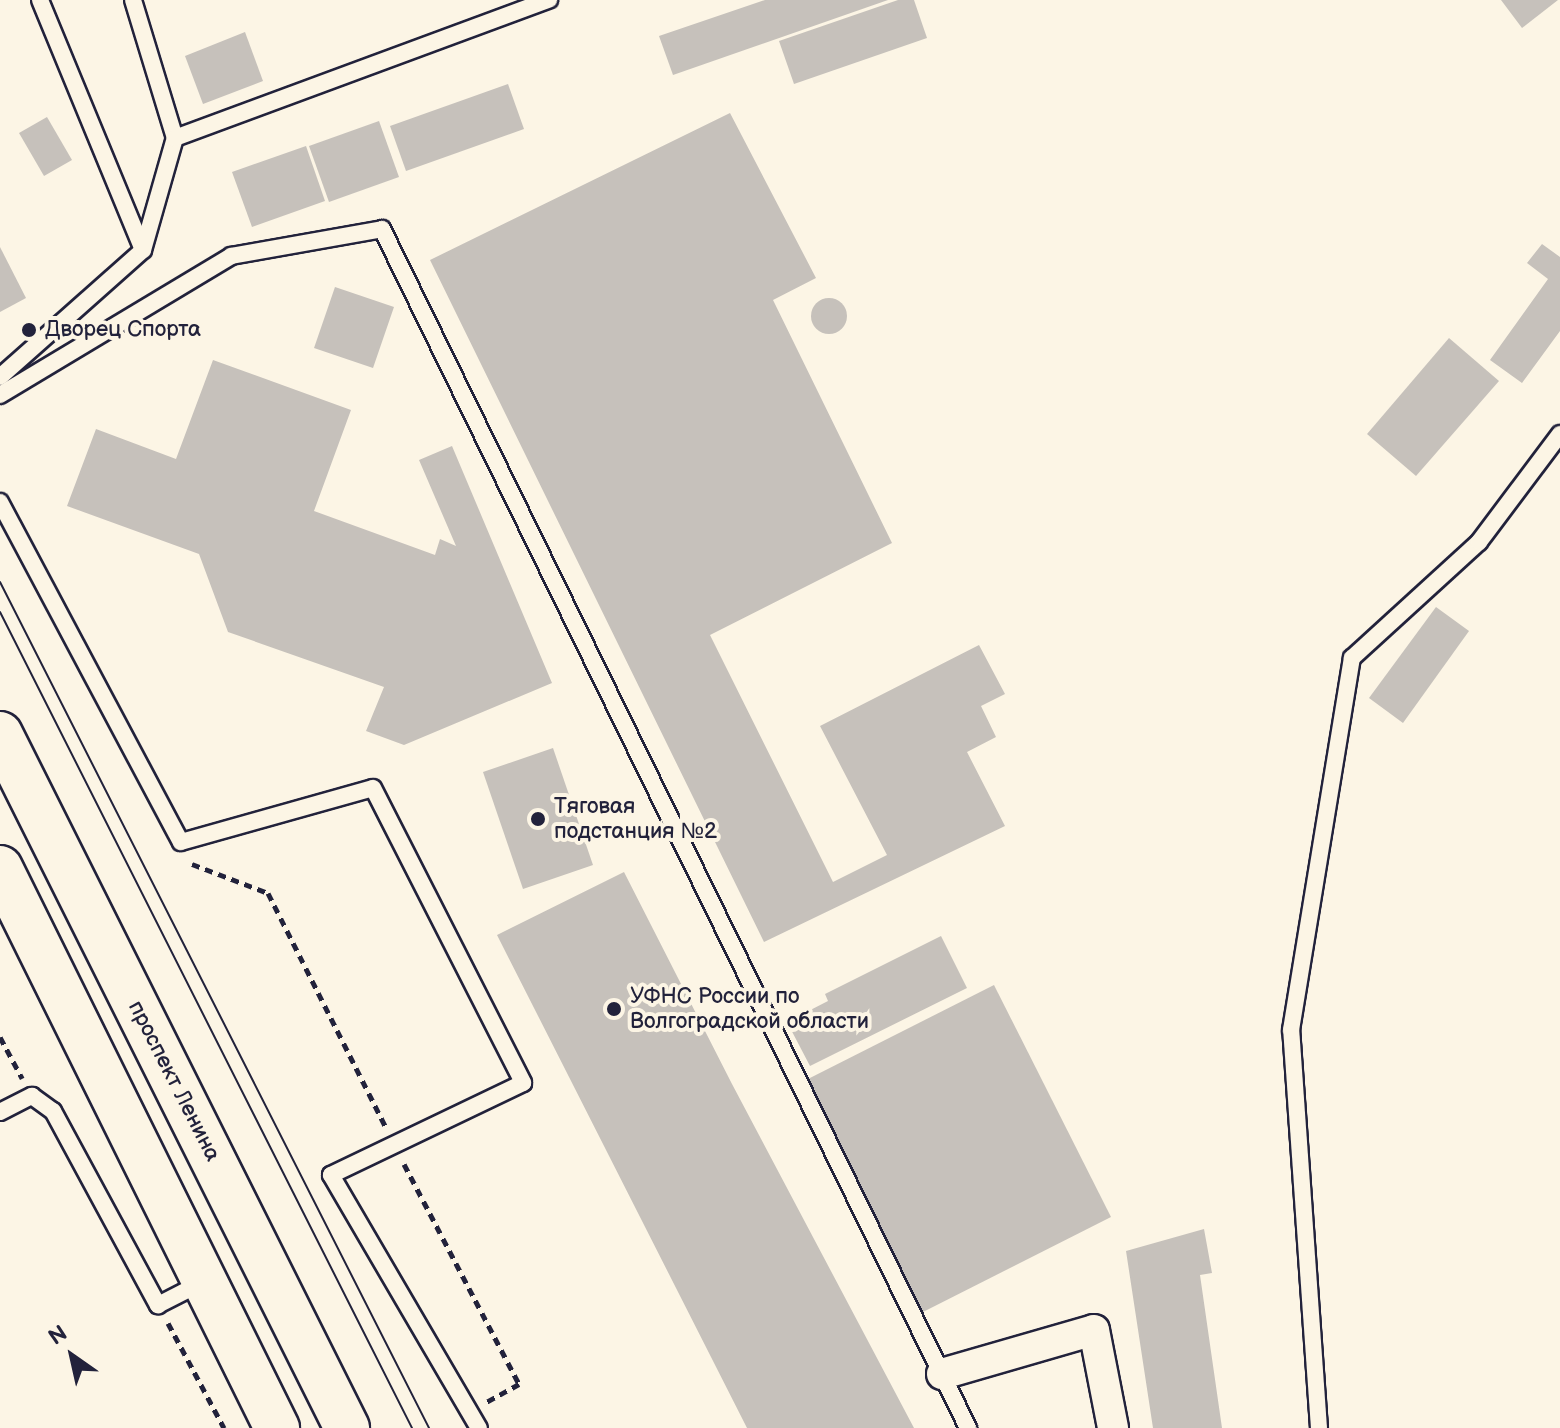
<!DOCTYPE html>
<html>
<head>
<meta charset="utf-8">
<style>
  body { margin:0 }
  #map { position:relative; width:1560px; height:1428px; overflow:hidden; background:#fcf5e5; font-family:"Balsamiq Sans",sans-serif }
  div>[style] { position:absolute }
  .building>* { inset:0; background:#c6c1bb }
  .round { border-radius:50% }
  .path>* { height:5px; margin-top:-2.5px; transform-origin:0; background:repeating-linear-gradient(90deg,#22223b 0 8px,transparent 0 14px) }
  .roads { filter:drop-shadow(2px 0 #22223b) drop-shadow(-2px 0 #22223b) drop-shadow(0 2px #22223b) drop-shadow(0 -2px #22223b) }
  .lane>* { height:16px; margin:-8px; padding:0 8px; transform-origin:8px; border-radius:8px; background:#fcf5e5 }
  .street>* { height:30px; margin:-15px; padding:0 15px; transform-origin:15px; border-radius:15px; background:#fcf5e5 }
  .primary>* { height:44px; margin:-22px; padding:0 22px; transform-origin:22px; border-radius:22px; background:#fcf5e5 }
  .tram>* { height:2px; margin:-1px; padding:0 1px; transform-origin:1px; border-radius:1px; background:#22223b }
  .dots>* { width:22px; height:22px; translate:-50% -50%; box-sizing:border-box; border:4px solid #fcf5e5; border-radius:50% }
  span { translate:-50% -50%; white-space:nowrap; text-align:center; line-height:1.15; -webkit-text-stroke:8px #fcf5e5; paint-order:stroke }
  .poi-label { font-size:22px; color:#22223b }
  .left { translate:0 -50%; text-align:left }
  .street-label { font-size:22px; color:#22223b }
  .north { position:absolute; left:32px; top:1316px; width:80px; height:80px; -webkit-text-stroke:6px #fcf5e5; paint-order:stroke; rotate:326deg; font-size:22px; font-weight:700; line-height:32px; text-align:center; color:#22223b }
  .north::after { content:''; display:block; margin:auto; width:28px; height:36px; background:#22223b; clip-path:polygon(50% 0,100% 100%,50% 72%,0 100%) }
</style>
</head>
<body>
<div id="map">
  <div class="building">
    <i style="clip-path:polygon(765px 0,888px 0,673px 75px,659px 36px)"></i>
    <i style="clip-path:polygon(898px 0,914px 0,927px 38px,794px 84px,779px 41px)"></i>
    <i style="clip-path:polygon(1501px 0,1558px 0,1522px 28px)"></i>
    <i style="clip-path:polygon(245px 32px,263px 81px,203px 104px,185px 56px)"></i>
    <i style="clip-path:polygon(508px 84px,524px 129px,406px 171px,390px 126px)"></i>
    <i style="clip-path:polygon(730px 113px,816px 278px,773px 300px,892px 543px,710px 635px,833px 882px,887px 855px,820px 726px,979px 645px,1005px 694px,981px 706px,996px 737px,967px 752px,1005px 826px,764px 942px,430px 260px)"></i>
    <i style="clip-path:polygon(47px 117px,72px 160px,44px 176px,19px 133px)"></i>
    <i style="clip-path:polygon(379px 121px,399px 177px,329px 202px,309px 146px)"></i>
    <i style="clip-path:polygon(306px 146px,325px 201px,252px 227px,232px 172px)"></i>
    <i style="clip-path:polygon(1542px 244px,1560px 257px,1560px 331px,1522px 383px,1490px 360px,1548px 279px,1527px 263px)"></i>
    <i style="clip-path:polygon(0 247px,26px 298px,0 312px)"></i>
    <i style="clip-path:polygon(335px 287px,394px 307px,373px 368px,314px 348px)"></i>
    <i class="round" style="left:811px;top:298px;width:36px;height:36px"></i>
    <i style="clip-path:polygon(1449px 338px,1499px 381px,1416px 476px,1367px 434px)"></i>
    <i style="clip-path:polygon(213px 360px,351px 410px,314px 511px,435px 555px,440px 539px,456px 546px,419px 460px,452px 446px,552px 683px,404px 745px,366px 731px,384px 687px,228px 632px,199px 554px,67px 506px,96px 429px,176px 459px)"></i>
    <i style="clip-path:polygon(1436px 607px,1469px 631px,1403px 723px,1369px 698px)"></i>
    <i style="clip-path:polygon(553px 748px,593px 865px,523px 889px,483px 772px)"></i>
    <i style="clip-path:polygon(624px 872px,732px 1084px,914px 1428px,747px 1428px,497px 935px)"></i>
    <i style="clip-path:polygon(941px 936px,967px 988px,810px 1066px,787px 1022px,828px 1001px,825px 994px)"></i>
    <i style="clip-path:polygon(994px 985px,1111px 1217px,921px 1313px,804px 1081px)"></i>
    <i style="clip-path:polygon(1204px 1229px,1212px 1273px,1200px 1275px,1222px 1428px,1153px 1428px,1126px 1251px)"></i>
  </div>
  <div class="path">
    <i style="left:192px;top:864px;width:81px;rotate:20.9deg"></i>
    <i style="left:268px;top:893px;width:261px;rotate:63.3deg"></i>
    <i style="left:0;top:1037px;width:47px;rotate:61.8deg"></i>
    <i style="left:404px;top:1164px;width:248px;rotate:62.4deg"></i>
    <i style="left:519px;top:1384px;width:37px;rotate:151deg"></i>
    <i style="left:168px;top:1323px;width:119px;rotate:61.9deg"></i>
  </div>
  <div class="roads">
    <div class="lane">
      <i style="left:40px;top:0;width:270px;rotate:67.6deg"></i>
      <i style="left:133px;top:0;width:144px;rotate:73.1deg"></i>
      <i style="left:0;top:377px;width:191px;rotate:-41.6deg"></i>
      <i style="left:143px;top:250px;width:116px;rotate:-74.1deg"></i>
      <i style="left:175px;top:138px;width:399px;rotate:-20.3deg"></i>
      <i style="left:0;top:395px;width:270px;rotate:-31deg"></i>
      <i style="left:231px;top:256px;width:153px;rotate:-10.1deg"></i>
      <i style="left:382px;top:229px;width:1335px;rotate:63.95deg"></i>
      <i style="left:0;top:502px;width:385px;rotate:62deg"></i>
      <i style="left:181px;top:842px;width:199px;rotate:-15.7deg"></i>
      <i style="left:373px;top:788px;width:331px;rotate:63deg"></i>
      <i style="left:523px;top:1083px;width:213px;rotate:154.4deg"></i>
      <i style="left:331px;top:1175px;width:293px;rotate:59.7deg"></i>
      <i style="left:0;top:1112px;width:36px;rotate:-27deg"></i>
      <i style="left:32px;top:1096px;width:26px;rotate:36deg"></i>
      <i style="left:53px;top:1111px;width:221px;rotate:61.6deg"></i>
      <i style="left:158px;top:1305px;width:48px;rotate:-27.1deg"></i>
      <i style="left:1319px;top:1428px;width:399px;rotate:-94deg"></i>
      <i style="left:1291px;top:1030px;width:377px;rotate:-80.7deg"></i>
      <i style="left:1352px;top:658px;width:172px;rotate:-42.4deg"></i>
      <i style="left:1479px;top:542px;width:135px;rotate:-53.1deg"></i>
    </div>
    <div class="street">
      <i style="left:942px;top:1374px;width:158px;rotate:-16.1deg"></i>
      <i style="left:1094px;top:1330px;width:100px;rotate:79deg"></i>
    </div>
    <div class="primary">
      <i style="left:0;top:734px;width:776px;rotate:63.43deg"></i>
      <i style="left:0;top:868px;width:625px;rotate:63.68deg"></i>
    </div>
  </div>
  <div class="tram">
    <i style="left:0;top:582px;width:949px;rotate:63.11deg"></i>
    <i style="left:0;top:612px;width:914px;rotate:63.21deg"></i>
  </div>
  <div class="dots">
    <i style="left:29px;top:330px;background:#22223b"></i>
    <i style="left:538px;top:819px;background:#22223b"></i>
    <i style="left:614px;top:1009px;background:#22223b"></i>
  </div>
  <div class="poi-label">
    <span class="left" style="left:45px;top:330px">Дворец Спорта</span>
    <span class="left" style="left:554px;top:819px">Тяговая<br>подстанция №2</span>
    <span class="left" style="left:630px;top:1009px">УФНС России по<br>Волгоградской области</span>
  </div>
  <div class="street-label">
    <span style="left:174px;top:1081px;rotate:63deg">проспект Ленина</span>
  </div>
  <div class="north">N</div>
</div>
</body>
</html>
